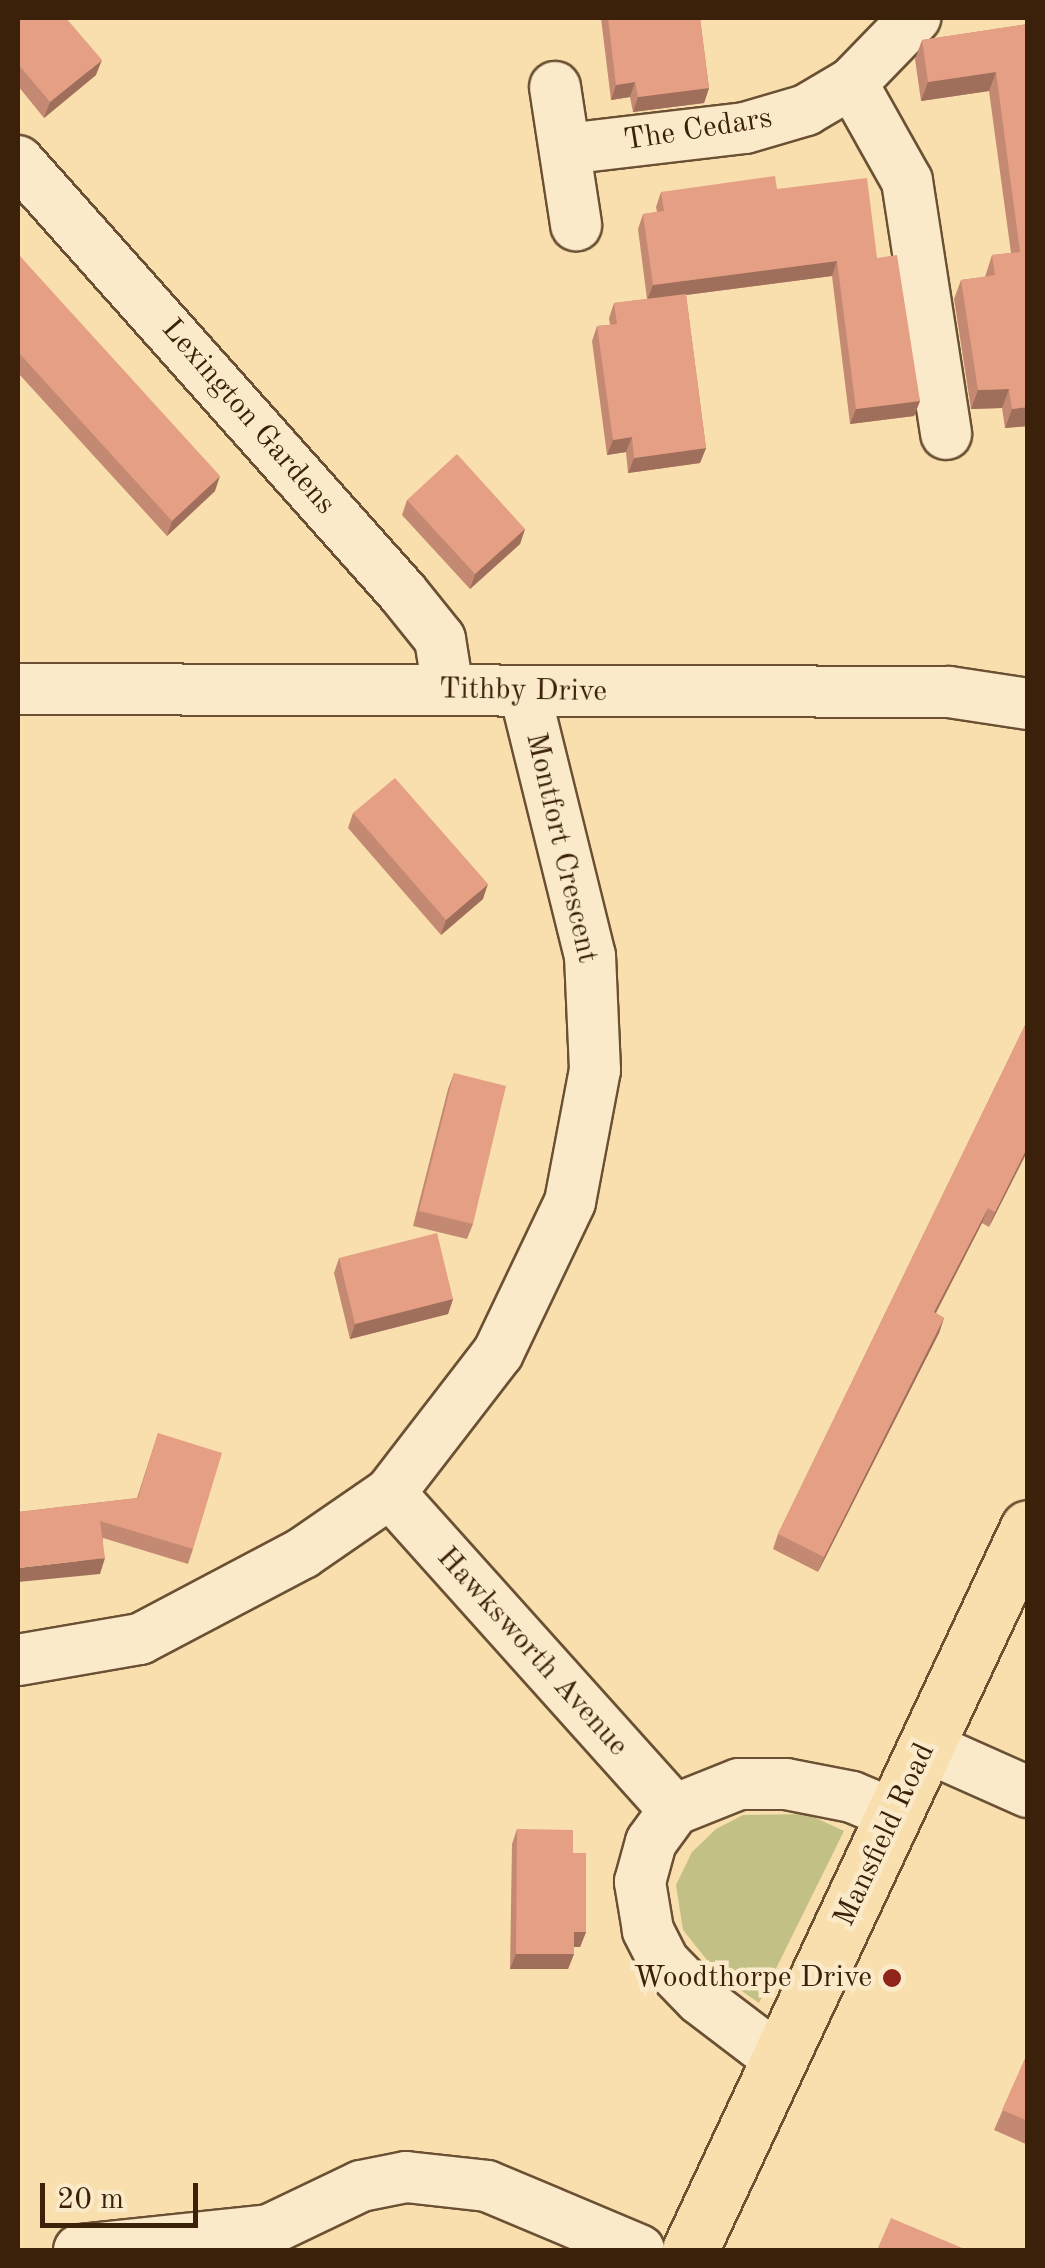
<!DOCTYPE html>
<html>
<head>
<meta charset="utf-8">
<style>
  body { margin:0 }
  #map { position:relative; width:1045px; height:2268px; overflow:hidden; background:#f8dfad; font-family:"Old Standard TT",serif }
  div>[style] { position:absolute }
  .green>* { inset:0; background:#c3c086 }
  .roads { filter:drop-shadow(2px 0 #6b5033) drop-shadow(-2px 0 #6b5033) drop-shadow(0 2px #6b5033) drop-shadow(0 -2px #6b5033) }
  .minor>* { height:50px; margin:-25px; padding:0 25px; transform-origin:25px; border-radius:25px; background:#faeaca }
  .trunk>* { height:55px; margin:-27.5px; padding:0 27.5px; transform-origin:27.5px; border-radius:27.5px; background:#f8dfad }
  .wall>* { inset:0; background:#c48972 }
  .shaded-wall>* { inset:0; background:#a06f5c }
  .building>* { inset:0; background:#e49f84 }
  .dots>* { width:28px; height:28px; translate:-50% -50%; box-sizing:border-box; border:5px solid #faeaca; border-radius:50% }
  span { translate:-50% -50%; white-space:nowrap; text-align:center; line-height:1.15; -webkit-text-stroke:9px #faeaca; paint-order:stroke }
  .street-label { font-size:30px; color:#3c210a }
  .poi-label { font-size:30px; color:#3c210a }
  .right { translate:-100% -50%; text-align:right }
  .frame { position:absolute; inset:0; border:20px solid #3c210a; pointer-events:none }
  .scale { position:absolute; left:40px; top:2183px; width:158px; height:45px; box-sizing:border-box; border:5px solid #3c210a; border-top:0; padding-left:12px; font-size:30px; line-height:35px; white-space:nowrap; color:#3c210a; -webkit-text-stroke:8px #faeaca; paint-order:stroke }
</style>
</head>
<body>
<div id="map">
  <div class="green">
    <i style="clip-path:polygon(807px 1814px,844px 1831px,759px 2003px,719px 1975px,683px 1930px,676px 1885px,692px 1852px,716px 1829px,743px 1815px)"></i>
  </div>
  <div class="roads">
    <div class="minor">
      <i style="left:852px;top:83px;width:112px;rotate:60.7deg"></i>
      <i style="left:907px;top:181px;width:256px;rotate:81.2deg"></i>
      <i style="left:555px;top:87px;width:140px;rotate:81.3deg"></i>
      <i style="left:566px;top:149px;width:180px;rotate:-6.7deg"></i>
      <i style="left:745px;top:128px;width:64px;rotate:-16.4deg"></i>
      <i style="left:806px;top:110px;width:53px;rotate:-30.4deg"></i>
      <i style="left:852px;top:83px;width:91px;rotate:-45.9deg"></i>
      <i style="left:18px;top:161px;width:579px;rotate:48.29deg"></i>
      <i style="left:403px;top:593px;width:59px;rotate:51.2deg"></i>
      <i style="left:440px;top:639px;width:51px;rotate:80.9deg"></i>
      <i style="left:18px;top:689px;width:931px;rotate:0.18deg"></i>
      <i style="left:949px;top:692px;width:80px;rotate:8.6deg"></i>
      <i style="left:390px;top:1493px;width:426px;rotate:48.1deg"></i>
      <i style="left:18px;top:1660px;width:124px;rotate:-9.8deg"></i>
      <i style="left:140px;top:1639px;width:184px;rotate:-27.8deg"></i>
      <i style="left:303px;top:1553px;width:106px;rotate:-34.6deg"></i>
      <i style="left:390px;top:1493px;width:177px;rotate:-52.4deg"></i>
      <i style="left:498px;top:1353px;width:167px;rotate:-64.5deg"></i>
      <i style="left:570px;top:1202px;width:134px;rotate:-79.3deg"></i>
      <i style="left:595px;top:1070px;width:114px;rotate:-92.5deg"></i>
      <i style="left:590px;top:956px;width:271px;rotate:-103.9deg"></i>
      <i style="left:927px;top:1747px;width:111px;rotate:24deg"></i>
      <i style="left:780px;top:2060px;width:101px;rotate:-142.7deg"></i>
      <i style="left:700px;top:1999px;width:52px;rotate:-134.2deg"></i>
      <i style="left:664px;top:1962px;width:36px;rotate:-117deg"></i>
      <i style="left:648px;top:1930px;width:49px;rotate:-99.5deg"></i>
      <i style="left:640px;top:1882px;width:41px;rotate:-74.6deg"></i>
      <i style="left:651px;top:1842px;width:39px;rotate:-54deg"></i>
      <i style="left:674px;top:1810px;width:70px;rotate:-21.8deg"></i>
      <i style="left:739px;top:1784px;width:47px"></i>
      <i style="left:786px;top:1784px;width:67px;rotate:11.1deg"></i>
      <i style="left:852px;top:1797px;width:47px;rotate:22.7deg"></i>
      <i style="left:79px;top:2250px;width:191px;rotate:-6deg"></i>
      <i style="left:269px;top:2230px;width:102px;rotate:-25.6deg"></i>
      <i style="left:361px;top:2186px;width:46px;rotate:-11.3deg"></i>
      <i style="left:406px;top:2177px;width:81px;rotate:6.3deg"></i>
      <i style="left:487px;top:2186px;width:165px;rotate:22.8deg"></i>
    </div>
    <div class="trunk">
      <i style="left:690px;top:2250px;width:797px;rotate:-64.91deg"></i>
    </div>
  </div>
  <div class="wall">
    <i style="clip-path:polygon(18px 18px,96px 75px,44px 118px,18px 86px)"></i>
    <i style="clip-path:polygon(601px 18px,700px 18px,709px 88px,704px 103px,633px 112px,630px 97px,611px 100px)"></i>
    <i style="clip-path:polygon(1028px 24px,1028px 426px,1005px 428px,1002px 408px,971px 409px,954px 299px,961px 280px,985px 277px,992px 255px,1011px 253px,989px 91px,921px 101px,915px 59px,922px 40px)"></i>
    <i style="clip-path:polygon(777px 189px,877px 258px,920px 401px,914px 416px,850px 424px,832px 276px,686px 295px,706px 448px,700px 463px,628px 473px,626px 452px,607px 455px,592px 341px,597px 326px,610px 325px,609px 318px,614px 303px,647px 299px,638px 229px,643px 214px,657px 212px,656px 207px,661px 192px)"></i>
    <i style="clip-path:polygon(18px 254px,215px 491px,167px 536px,18px 373px)"></i>
    <i style="clip-path:polygon(407px 500px,525px 529px,520px 544px,470px 589px,402px 515px)"></i>
    <i style="clip-path:polygon(353px 813px,483px 899px,441px 935px,348px 828px)"></i>
    <i style="clip-path:polygon(1028px 1019px,1028px 1150px,989px 1227px,982px 1223px,936px 1313px,944px 1318px,939px 1333px,818px 1572px,773px 1549px,778px 1534px)"></i>
    <i style="clip-path:polygon(454px 1073px,473px 1224px,467px 1239px,413px 1226px,448px 1089px)"></i>
    <i style="clip-path:polygon(339px 1258px,453px 1299px,448px 1314px,350px 1339px,334px 1273px)"></i>
    <i style="clip-path:polygon(158px 1433px,193px 1549px,188px 1564px,103px 1538px,100px 1574px,18px 1512px,137px 1498px)"></i>
    <i style="clip-path:polygon(517px 1829px,573px 1853px,586px 1932px,580px 1947px,574px 1947px,574px 1954px,568px 1969px,510px 1969px,512px 1844px)"></i>
    <i style="clip-path:polygon(1028px 2052px,1028px 2145px,994px 2130px)"></i>
  </div>
  <div class="shaded-wall">
    <i style="clip-path:polygon(102px 60px,96px 75px,44px 118px,50px 102px)"></i>
    <i style="clip-path:polygon(996px 72px,989px 91px,921px 101px,928px 82px)"></i>
    <i style="clip-path:polygon(635px 82px,630px 97px,611px 100px,616px 85px)"></i>
    <i style="clip-path:polygon(709px 88px,704px 103px,633px 112px,638px 97px)"></i>
    <i style="clip-path:polygon(837px 261px,832px 276px,647px 300px,653px 285px)"></i>
    <i style="clip-path:polygon(1009px 389px,1002px 408px,971px 409px,978px 390px)"></i>
    <i style="clip-path:polygon(920px 401px,914px 416px,850px 424px,856px 409px)"></i>
    <i style="clip-path:polygon(1028px 407px,1028px 426px,1005px 428px,1012px 409px)"></i>
    <i style="clip-path:polygon(632px 437px,626px 452px,607px 455px,613px 440px)"></i>
    <i style="clip-path:polygon(706px 448px,700px 463px,628px 473px,634px 458px)"></i>
    <i style="clip-path:polygon(220px 476px,215px 491px,167px 536px,172px 521px)"></i>
    <i style="clip-path:polygon(525px 529px,520px 544px,470px 589px,475px 574px)"></i>
    <i style="clip-path:polygon(488px 884px,483px 899px,441px 935px,446px 920px)"></i>
    <i style="clip-path:polygon(1028px 1146px,1028px 1150px,989px 1227px,995px 1212px)"></i>
    <i style="clip-path:polygon(988px 1208px,982px 1223px,928px 1328px,934px 1312px)"></i>
    <i style="clip-path:polygon(453px 1299px,448px 1314px,350px 1339px,355px 1324px)"></i>
    <i style="clip-path:polygon(944px 1318px,939px 1333px,818px 1572px,824px 1557px)"></i>
    <i style="clip-path:polygon(105px 1558px,100px 1574px,18px 1582px,18px 1568px)"></i>
    <i style="clip-path:polygon(574px 1932px,586px 1932px,580px 1947px,568px 1947px)"></i>
    <i style="clip-path:polygon(516px 1954px,574px 1954px,568px 1969px,510px 1969px)"></i>
  </div>
  <div class="building">
    <i style="clip-path:polygon(18px 18px,66px 18px,102px 60px,50px 102px,18px 64px)"></i>
    <i style="clip-path:polygon(608px 18px,700px 18px,709px 88px,638px 97px,635px 82px,616px 85px)"></i>
    <i style="clip-path:polygon(1028px 24px,1028px 407px,1012px 409px,1009px 389px,978px 390px,961px 280px,995px 275px,992px 255px,1020px 252px,996px 72px,928px 82px,922px 40px)"></i>
    <i style="clip-path:polygon(775px 176px,777px 189px,867px 178px,877px 258px,897px 255px,920px 401px,856px 409px,837px 261px,653px 285px,643px 214px,664px 211px,661px 192px)"></i>
    <i style="clip-path:polygon(18px 254px,220px 476px,172px 521px,18px 352px)"></i>
    <i style="clip-path:polygon(686px 294px,706px 448px,634px 458px,632px 437px,613px 440px,597px 326px,617px 324px,614px 303px)"></i>
    <i style="clip-path:polygon(457px 454px,525px 529px,475px 574px,407px 500px)"></i>
    <i style="clip-path:polygon(395px 778px,488px 884px,446px 920px,353px 813px)"></i>
    <i style="clip-path:polygon(1028px 1019px,1028px 1146px,995px 1212px,988px 1208px,934px 1312px,944px 1318px,824px 1557px,778px 1534px)"></i>
    <i style="clip-path:polygon(454px 1073px,506px 1086px,473px 1224px,419px 1211px)"></i>
    <i style="clip-path:polygon(437px 1233px,453px 1299px,355px 1324px,339px 1258px)"></i>
    <i style="clip-path:polygon(158px 1433px,222px 1453px,193px 1549px,100px 1521px,105px 1558px,18px 1568px,18px 1512px,138px 1498px)"></i>
    <i style="clip-path:polygon(517px 1829px,573px 1830px,573px 1853px,586px 1853px,586px 1932px,574px 1932px,574px 1954px,516px 1954px)"></i>
    <i style="clip-path:polygon(1028px 2052px,1028px 2121px,1002px 2110px)"></i>
    <i style="clip-path:polygon(891px 2218px,967px 2250px,877px 2250px)"></i>
  </div>
  <div class="dots">
    <i style="left:892px;top:1978px;background:#8f2418"></i>
  </div>
  <div class="street-label">
    <span style="left:698px;top:130px;rotate:-9deg">The Cedars</span>
    <span style="left:248px;top:417px;rotate:49deg">Lexington Gardens</span>
    <span style="left:523px;top:691px;rotate:1deg">Tithby Drive</span>
    <span style="left:561px;top:848px;rotate:77deg">Montfort Crescent</span>
    <span style="left:532px;top:1652px;rotate:48deg">Hawksworth Avenue</span>
    <span style="left:885px;top:1835px;rotate:-65deg">Mansfield Road</span>
  </div>
  <div class="poi-label">
    <span class="right" style="left:872px;top:1978px">Woodthorpe Drive</span>
  </div>
  <div class="frame"></div>
  <div class="scale">20 m</div>
</div>
</body>
</html>
